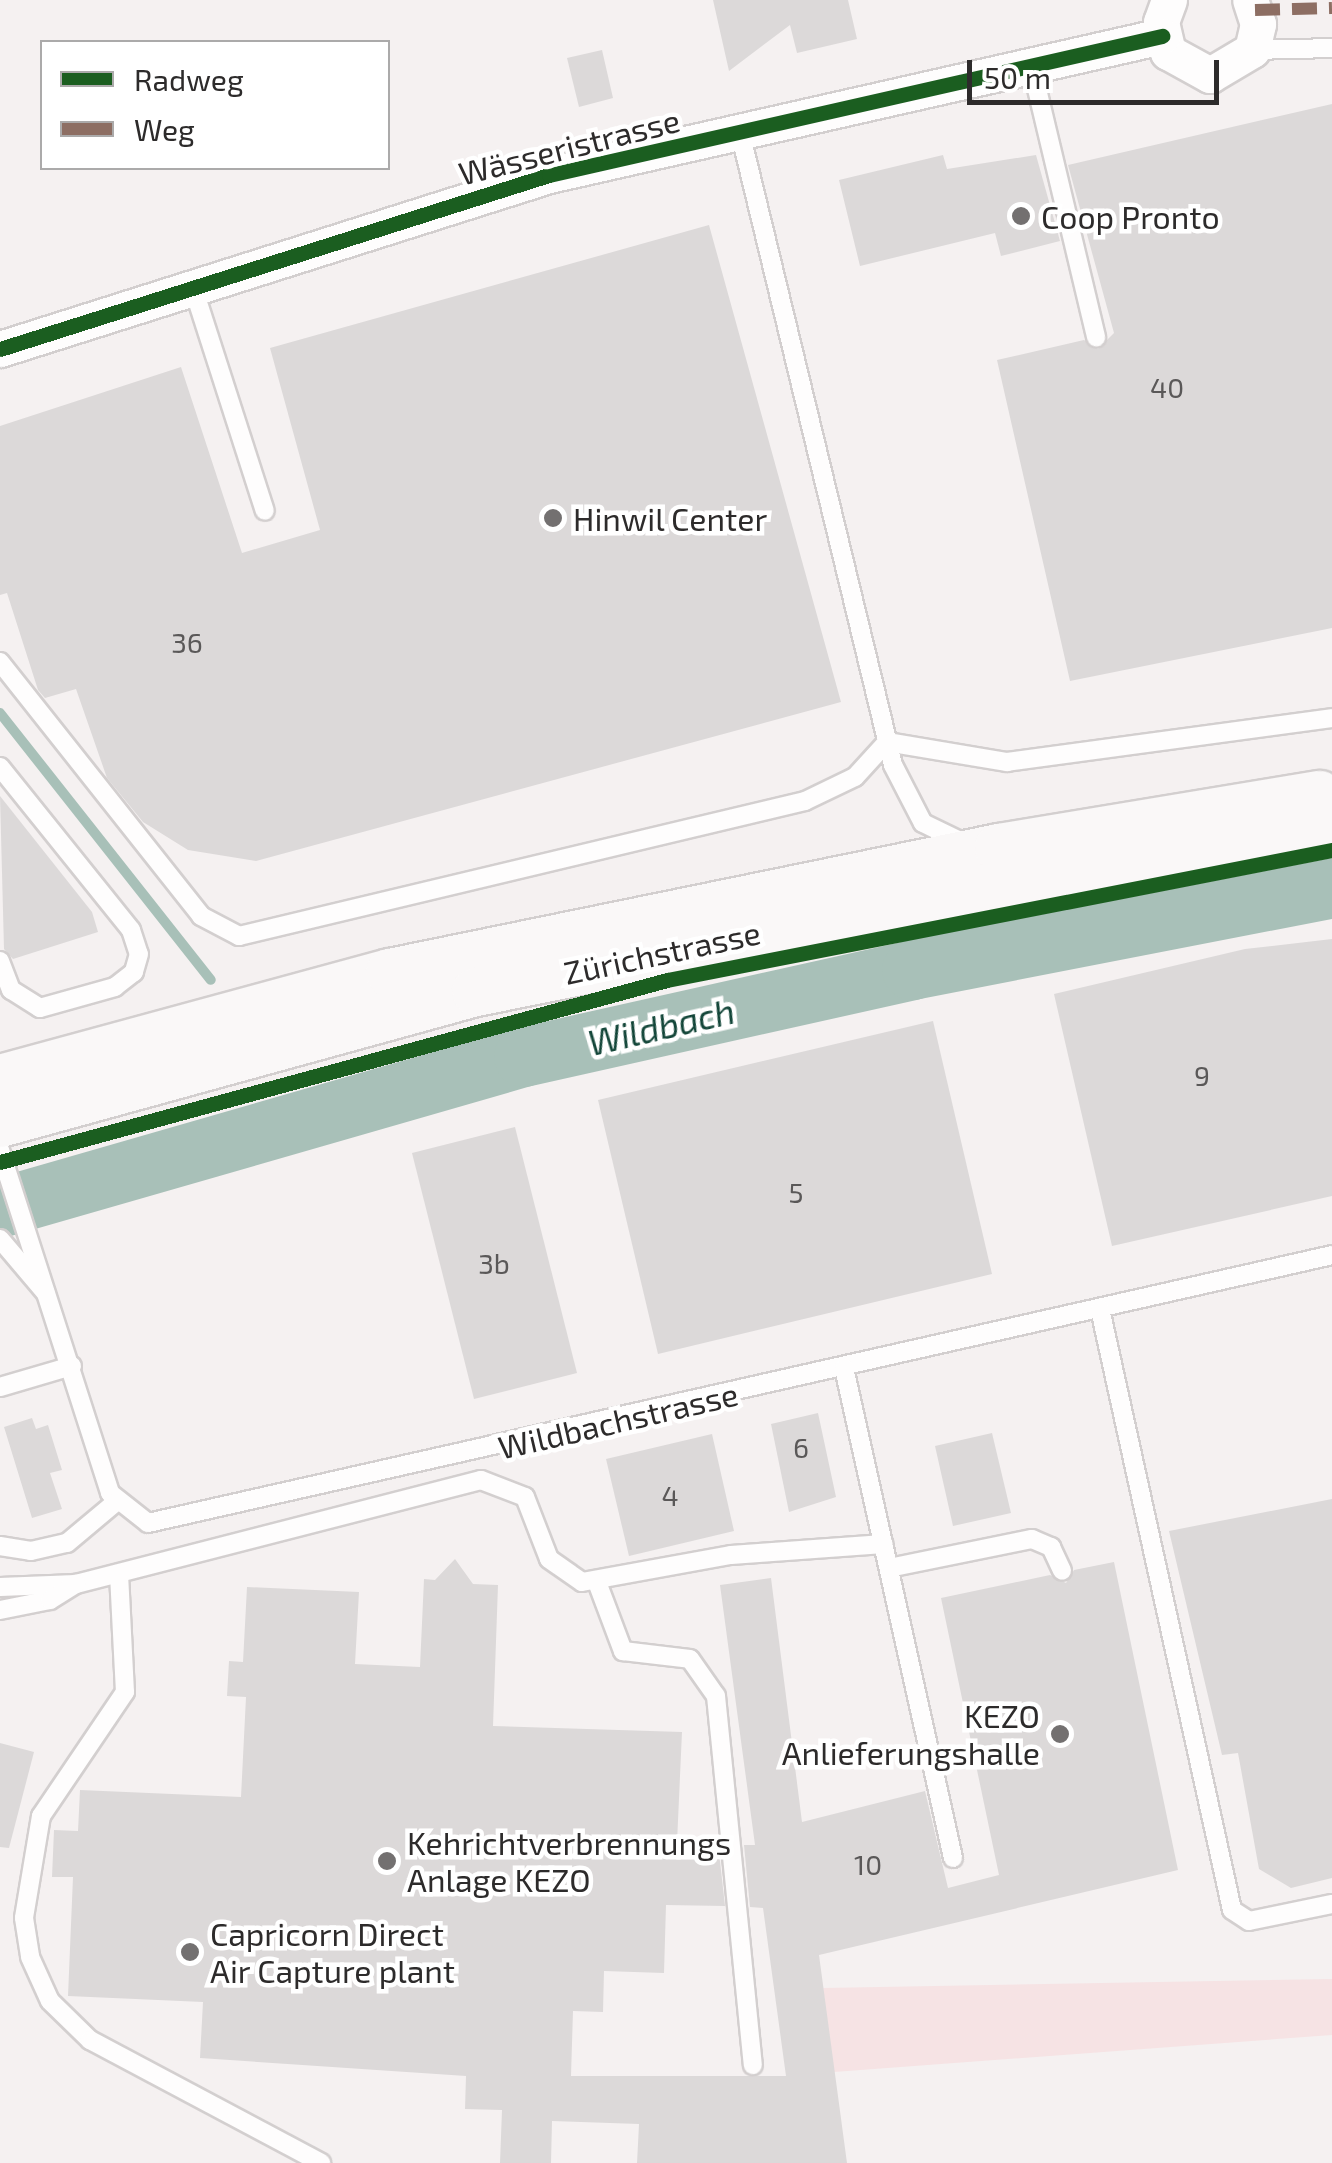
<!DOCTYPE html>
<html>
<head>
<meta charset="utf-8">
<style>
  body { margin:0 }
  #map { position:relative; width:1332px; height:2163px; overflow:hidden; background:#f5f1f1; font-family:"Exo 2",sans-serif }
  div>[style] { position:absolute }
  .green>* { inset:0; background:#f6e3e4 }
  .stream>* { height:10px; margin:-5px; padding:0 5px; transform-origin:5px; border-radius:5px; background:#a8c0b8 }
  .river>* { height:60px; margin:-30px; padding:0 30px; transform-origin:30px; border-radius:30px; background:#a8c0b8 }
  .building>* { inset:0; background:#dcd9d9 }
  .roads { filter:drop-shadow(2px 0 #d3cfcf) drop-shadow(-2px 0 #d3cfcf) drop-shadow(0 2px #d3cfcf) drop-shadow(0 -2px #d3cfcf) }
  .service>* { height:18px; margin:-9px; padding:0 9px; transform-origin:9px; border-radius:9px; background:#fefdfd }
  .minor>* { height:35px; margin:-17.5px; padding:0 17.5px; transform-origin:17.5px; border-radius:17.5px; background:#fefdfd }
  .secondary>* { height:48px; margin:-24px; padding:0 24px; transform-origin:24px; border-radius:24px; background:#faf8f8 }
  .quiet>* { height:12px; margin-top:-6px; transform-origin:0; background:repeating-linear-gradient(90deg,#8d6e63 0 25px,transparent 0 37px) }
  .cycleway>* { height:15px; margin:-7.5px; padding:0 7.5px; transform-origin:7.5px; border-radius:7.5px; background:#1b5e20 }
  .dots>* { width:28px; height:28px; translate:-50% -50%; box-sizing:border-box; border:5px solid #fff; border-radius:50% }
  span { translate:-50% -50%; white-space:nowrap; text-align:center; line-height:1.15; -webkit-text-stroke:9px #fff; paint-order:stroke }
  .number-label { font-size:28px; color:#5a5858 }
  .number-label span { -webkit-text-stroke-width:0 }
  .street-label { font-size:32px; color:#2d2b2b }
  .poi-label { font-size:32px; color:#2d2b2b }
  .left { translate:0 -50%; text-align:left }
  .right { translate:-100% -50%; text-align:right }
  .water-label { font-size:35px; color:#134639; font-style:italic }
  .legend { position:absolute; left:40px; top:40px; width:350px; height:130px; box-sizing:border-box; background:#fff; border:2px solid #abaaaa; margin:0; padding:12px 18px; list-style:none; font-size:30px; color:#2d2b2b }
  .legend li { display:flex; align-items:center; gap:20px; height:50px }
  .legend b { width:50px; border:2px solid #abaaaa }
  .scale { position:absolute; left:967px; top:60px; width:252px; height:45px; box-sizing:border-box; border:5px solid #2d2b2b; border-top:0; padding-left:12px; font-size:30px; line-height:35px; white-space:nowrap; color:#2d2b2b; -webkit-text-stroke:8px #fff; paint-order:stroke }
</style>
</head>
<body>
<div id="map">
  <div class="green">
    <i style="clip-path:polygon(1332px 1979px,1332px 2035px,834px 2072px,823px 1988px)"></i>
  </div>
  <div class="stream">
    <i style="left:0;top:713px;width:340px;rotate:51.7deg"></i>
  </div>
  <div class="river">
    <i style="left:0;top:1208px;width:545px;rotate:-16.08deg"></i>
    <i style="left:524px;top:1057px;width:398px;rotate:-12.6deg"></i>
    <i style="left:912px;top:970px;width:428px;rotate:-11deg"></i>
  </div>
  <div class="building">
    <i style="clip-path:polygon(713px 0,848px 0,857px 39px,797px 53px,790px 25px,729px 71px)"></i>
    <i style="clip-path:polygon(602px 50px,613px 98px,579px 107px,567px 58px)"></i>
    <i style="clip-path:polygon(1332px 104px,1332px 628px,1070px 681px,997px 360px,1084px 340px,1098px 349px,1114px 333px,1068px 165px)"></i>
    <i style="clip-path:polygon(943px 155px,947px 169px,1036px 155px,1060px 241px,1001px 256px,995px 233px,860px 266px,839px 180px)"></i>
    <i style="clip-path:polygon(709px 225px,841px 702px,256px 861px,188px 850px,143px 822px,107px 778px,76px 689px,45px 698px,38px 690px,7px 593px,0 595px,0 426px,181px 367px,242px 553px,320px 530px,270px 348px)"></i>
    <i style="clip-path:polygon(0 796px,92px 912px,98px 932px,13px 959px,4px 949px)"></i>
    <i style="clip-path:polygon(1332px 939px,1332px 1196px,1112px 1246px,1054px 994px,1245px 949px)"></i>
    <i style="clip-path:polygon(933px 1021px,992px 1274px,658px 1354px,598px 1100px)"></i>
    <i style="clip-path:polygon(515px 1127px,577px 1373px,474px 1399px,412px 1153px)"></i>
    <i style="clip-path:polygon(818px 1413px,836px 1497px,789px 1512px,771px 1424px)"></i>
    <i style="clip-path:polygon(32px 1418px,36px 1429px,48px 1425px,62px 1470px,50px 1473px,62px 1509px,32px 1518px,4px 1427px)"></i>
    <i style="clip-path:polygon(992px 1433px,1011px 1513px,953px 1526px,935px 1446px)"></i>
    <i style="clip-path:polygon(712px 1434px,734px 1531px,629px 1556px,606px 1459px)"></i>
    <i style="clip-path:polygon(1332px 1499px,1332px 1878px,1291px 1888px,1259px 1869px,1238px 1753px,1222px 1755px,1169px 1531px)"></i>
    <i style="clip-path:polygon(455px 1559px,473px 1584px,498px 1585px,493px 1726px,682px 1732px,677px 1843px,718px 1844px,725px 1906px,666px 1905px,664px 1973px,604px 1971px,603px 2012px,573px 2011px,571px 2076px,786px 2076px,763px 1908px,750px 1907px,744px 1845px,755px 1845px,720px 1585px,771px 1578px,802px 1822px,925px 1791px,948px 1888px,999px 1875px,941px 1598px,1050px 1575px,1066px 1583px,1074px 1570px,1114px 1562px,1178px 1870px,819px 1955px,847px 2163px,637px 2163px,639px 2124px,552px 2121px,551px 2163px,500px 2163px,502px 2110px,465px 2109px,466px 2076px,200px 2058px,203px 2002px,68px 1996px,73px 1877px,52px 1877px,54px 1830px,78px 1831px,80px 1790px,241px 1797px,246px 1697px,227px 1696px,229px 1661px,243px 1662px,247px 1587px,359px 1592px,355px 1664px,420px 1667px,424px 1579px,435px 1580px)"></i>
    <i style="clip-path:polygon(0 1743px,34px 1752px,9px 1848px,0 1847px)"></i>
  </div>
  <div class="roads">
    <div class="service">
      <i style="left:1252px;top:50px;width:80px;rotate:-1.4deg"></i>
      <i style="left:1032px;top:68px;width:277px;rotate:76.6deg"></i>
      <i style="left:740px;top:132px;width:651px;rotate:76.41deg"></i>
      <i style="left:893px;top:765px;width:65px;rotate:62.7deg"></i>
      <i style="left:923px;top:823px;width:46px;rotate:26deg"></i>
      <i style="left:192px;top:284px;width:238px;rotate:72.2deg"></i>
      <i style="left:0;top:662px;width:324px;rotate:51.6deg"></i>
      <i style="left:201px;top:916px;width:43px;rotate:27.8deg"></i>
      <i style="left:239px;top:936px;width:582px;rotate:-13.42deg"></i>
      <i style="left:805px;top:801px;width:55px;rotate:-25.6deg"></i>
      <i style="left:855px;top:777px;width:47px;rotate:-47.6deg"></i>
      <i style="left:887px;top:742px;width:122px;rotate:9.5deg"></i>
      <i style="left:1007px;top:762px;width:328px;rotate:-7.7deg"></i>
      <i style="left:0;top:767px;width:209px;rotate:51.2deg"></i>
      <i style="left:131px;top:930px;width:25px;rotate:72deg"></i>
      <i style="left:139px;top:954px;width:19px;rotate:106deg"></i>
      <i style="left:134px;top:972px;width:24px;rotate:142deg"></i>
      <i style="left:115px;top:987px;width:78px;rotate:164.4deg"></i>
      <i style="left:40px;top:1008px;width:34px;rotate:-148deg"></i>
      <i style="left:11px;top:990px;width:31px;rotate:-111deg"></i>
      <i style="left:0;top:1150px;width:360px;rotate:72.2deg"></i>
      <i style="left:110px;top:1493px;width:48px;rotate:38.3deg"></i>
      <i style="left:148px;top:1523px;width:1214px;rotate:-12.75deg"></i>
      <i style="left:0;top:1239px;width:70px;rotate:49.7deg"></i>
      <i style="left:1100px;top:1309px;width:615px;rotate:77.61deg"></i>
      <i style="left:1232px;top:1910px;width:20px;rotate:33deg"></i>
      <i style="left:1249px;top:1921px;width:85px;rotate:-11.6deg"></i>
      <i style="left:844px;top:1368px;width:502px;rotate:77.46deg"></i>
      <i style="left:0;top:1387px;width:75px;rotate:-16.3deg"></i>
      <i style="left:0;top:1546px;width:31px;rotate:9deg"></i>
      <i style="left:31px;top:1551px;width:37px;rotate:-13deg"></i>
      <i style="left:67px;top:1543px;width:64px;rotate:-39.9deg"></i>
      <i style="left:889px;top:1568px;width:146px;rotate:-11.5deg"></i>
      <i style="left:1032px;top:1539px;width:21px;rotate:23deg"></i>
      <i style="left:1051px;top:1547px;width:26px;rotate:65deg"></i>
      <i style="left:119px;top:1574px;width:118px;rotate:87.1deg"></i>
      <i style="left:125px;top:1692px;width:150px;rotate:124.1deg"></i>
      <i style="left:41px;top:1816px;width:103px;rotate:99.5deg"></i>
      <i style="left:24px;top:1918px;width:39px;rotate:81deg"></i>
      <i style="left:30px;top:1957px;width:48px;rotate:65.6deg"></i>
      <i style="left:50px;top:2001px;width:56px;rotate:44.3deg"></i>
      <i style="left:90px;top:2040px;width:262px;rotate:28deg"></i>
      <i style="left:597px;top:1582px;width:74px;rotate:69.4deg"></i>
      <i style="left:623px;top:1651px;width:67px;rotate:6.8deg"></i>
      <i style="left:690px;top:1659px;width:45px;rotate:54.9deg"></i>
      <i style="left:716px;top:1696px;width:371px;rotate:84.3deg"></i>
      <i style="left:0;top:1587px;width:76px;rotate:-2.3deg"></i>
      <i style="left:76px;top:1584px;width:418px;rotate:-14.4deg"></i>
      <i style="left:481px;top:1480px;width:47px;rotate:21.1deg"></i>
      <i style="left:525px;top:1497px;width:66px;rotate:68.8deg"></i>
      <i style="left:549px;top:1559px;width:40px;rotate:34.9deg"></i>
      <i style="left:582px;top:1582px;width:151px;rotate:-10.3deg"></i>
      <i style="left:731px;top:1555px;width:153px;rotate:-4.1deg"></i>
      <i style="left:0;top:1610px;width:51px;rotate:-11.3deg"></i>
      <i style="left:50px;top:1600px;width:31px;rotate:-32deg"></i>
    </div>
    <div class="minor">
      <i style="left:1169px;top:0;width:23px;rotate:110deg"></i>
      <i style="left:1161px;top:22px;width:31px;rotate:77deg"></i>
      <i style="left:1168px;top:52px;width:48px;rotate:28.7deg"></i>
      <i style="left:1210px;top:75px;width:49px;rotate:-30.8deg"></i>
      <i style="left:1252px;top:50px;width:27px;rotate:-77deg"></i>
      <i style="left:1258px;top:24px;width:25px;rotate:-108deg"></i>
      <i style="left:0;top:349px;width:576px;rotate:-17.59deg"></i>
      <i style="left:549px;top:175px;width:629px;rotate:-12.78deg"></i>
    </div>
    <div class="secondary">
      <i style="left:0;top:1079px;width:404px;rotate:-15.2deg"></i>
      <i style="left:390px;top:973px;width:622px;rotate:-11.6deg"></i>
      <i style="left:999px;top:848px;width:325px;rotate:-9.4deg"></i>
      <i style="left:0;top:1123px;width:494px;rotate:-15.4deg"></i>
      <i style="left:476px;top:992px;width:873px;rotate:-11.43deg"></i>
    </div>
  </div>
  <div class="quiet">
    <i style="left:1255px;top:10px;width:77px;rotate:-1.5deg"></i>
  </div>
  <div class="cycleway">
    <i style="left:0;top:349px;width:576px;rotate:-17.59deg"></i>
    <i style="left:549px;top:175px;width:629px;rotate:-12.78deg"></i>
    <i style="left:0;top:1162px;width:691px;rotate:-15.26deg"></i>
    <i style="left:667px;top:980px;width:678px;rotate:-11.06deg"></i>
  </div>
  <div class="dots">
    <i style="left:1021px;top:216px;background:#737070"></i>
    <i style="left:553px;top:518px;background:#737070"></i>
    <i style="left:1060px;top:1734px;background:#737070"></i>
    <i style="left:387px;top:1861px;background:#737070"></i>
    <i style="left:190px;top:1952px;background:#737070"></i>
  </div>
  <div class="number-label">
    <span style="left:1167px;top:387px">40</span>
    <span style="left:187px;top:642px">36</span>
    <span style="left:1202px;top:1075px">9</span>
    <span style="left:796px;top:1192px">5</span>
    <span style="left:494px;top:1263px">3b</span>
    <span style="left:801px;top:1447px">6</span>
    <span style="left:670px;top:1495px">4</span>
    <span style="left:868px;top:1864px">10</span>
  </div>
  <div class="street-label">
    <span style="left:569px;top:146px;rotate:-14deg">Wässeristrasse</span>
    <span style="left:662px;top:952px;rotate:-12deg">Zürichstrasse</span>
    <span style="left:618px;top:1420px;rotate:-13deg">Wildbachstrasse</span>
  </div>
  <div class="poi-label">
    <span class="left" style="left:1041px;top:216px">Coop Pronto</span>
    <span class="left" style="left:573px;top:518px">Hinwil Center</span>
    <span class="right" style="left:1040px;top:1734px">KEZO<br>Anlieferungshalle</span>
    <span class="left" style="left:407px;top:1861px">Kehrichtverbrennungs<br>Anlage KEZO</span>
    <span class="left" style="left:210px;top:1952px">Capricorn Direct<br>Air Capture plant</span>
  </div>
  <div class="water-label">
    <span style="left:661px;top:1026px;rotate:-13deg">Wildbach</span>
  </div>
  <ul class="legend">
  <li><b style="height:12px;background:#1b5e20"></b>Radweg</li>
  <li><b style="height:12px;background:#8d6e63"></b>Weg</li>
  </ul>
  <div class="scale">50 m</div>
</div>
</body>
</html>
